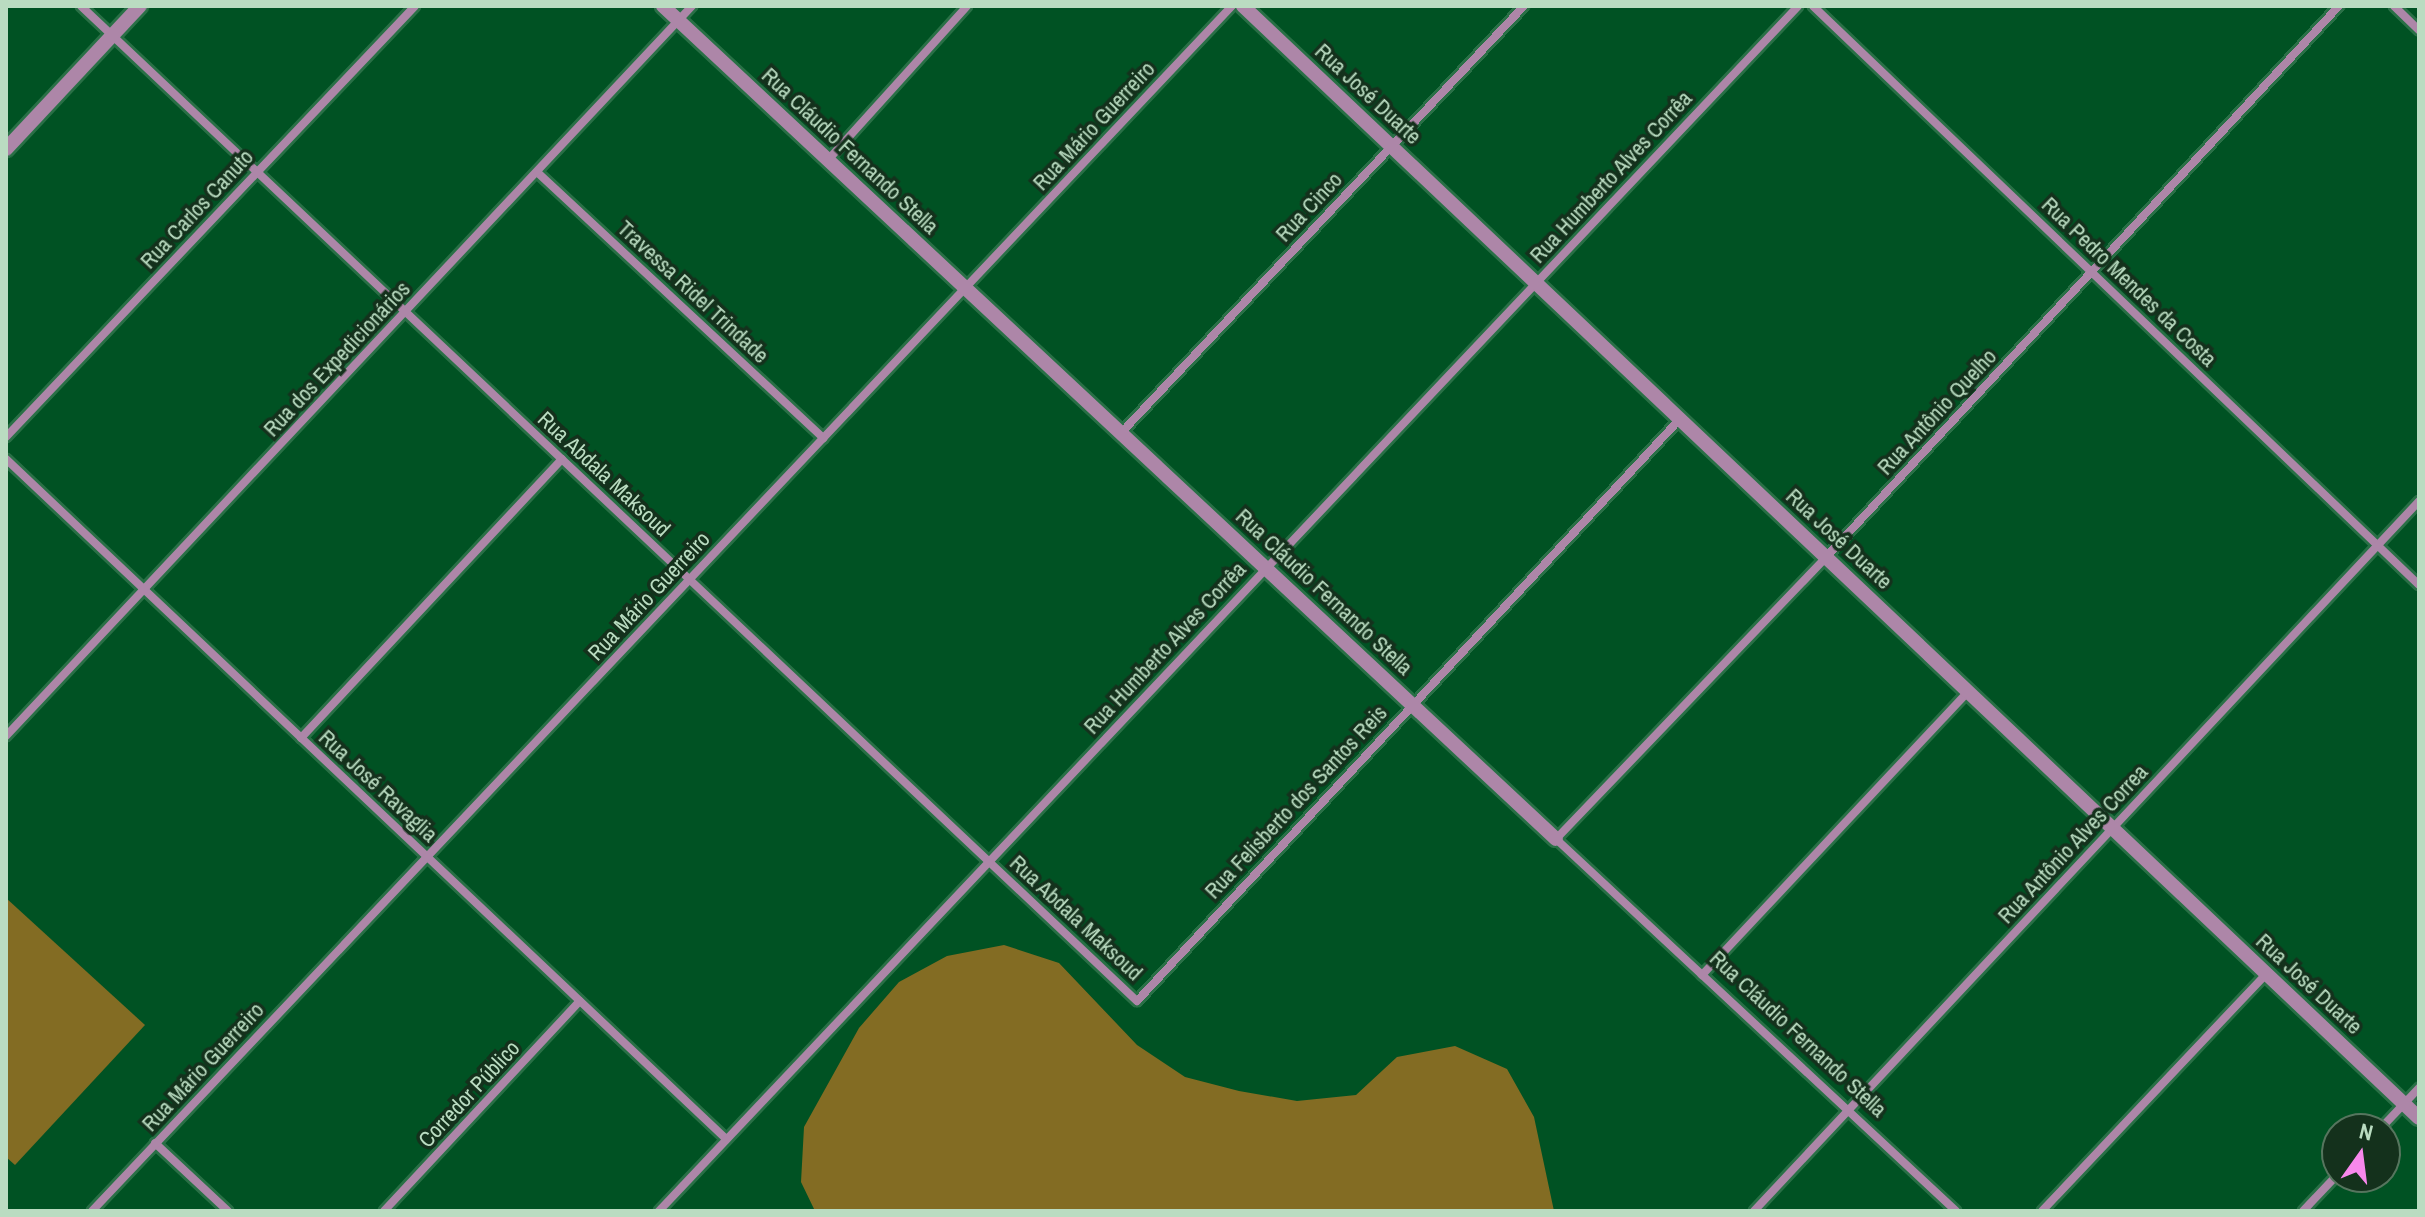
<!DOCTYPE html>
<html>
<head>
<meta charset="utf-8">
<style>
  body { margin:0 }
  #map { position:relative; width:2425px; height:1217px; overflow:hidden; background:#005223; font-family:"Archivo Narrow",sans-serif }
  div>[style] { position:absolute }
  .green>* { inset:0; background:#836c23 }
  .roads { filter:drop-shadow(2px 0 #297046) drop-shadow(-2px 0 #297046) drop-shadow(0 2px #297046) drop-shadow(0 -2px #297046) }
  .minor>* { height:8px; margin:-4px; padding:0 4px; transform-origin:4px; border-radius:4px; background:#ad86a8 }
  .tertiary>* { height:14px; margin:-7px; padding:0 7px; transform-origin:7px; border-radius:7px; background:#ad86a8 }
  span { translate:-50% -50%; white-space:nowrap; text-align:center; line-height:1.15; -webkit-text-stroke:7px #14311c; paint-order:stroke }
  .street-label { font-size:22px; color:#badcc1 }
  .frame { position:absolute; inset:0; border:8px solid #badcc1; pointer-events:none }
  .north { position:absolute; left:2321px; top:1113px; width:80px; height:80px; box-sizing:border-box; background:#14311c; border:2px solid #56755e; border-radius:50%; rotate:14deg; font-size:22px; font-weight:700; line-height:32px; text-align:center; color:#badcc1 }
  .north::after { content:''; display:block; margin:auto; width:28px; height:36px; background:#f788ec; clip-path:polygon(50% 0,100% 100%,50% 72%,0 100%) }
</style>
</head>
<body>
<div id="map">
  <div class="green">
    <i style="clip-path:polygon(6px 898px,145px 1025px,15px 1165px,6px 1157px)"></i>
    <i style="clip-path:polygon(1004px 945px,1059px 963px,1137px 1045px,1185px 1077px,1239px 1091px,1297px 1101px,1356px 1095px,1397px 1057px,1455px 1046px,1507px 1069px,1534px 1117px,1554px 1211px,815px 1211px,801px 1182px,804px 1127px,859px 1028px,899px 982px,947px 956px)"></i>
  </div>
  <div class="roads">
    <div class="minor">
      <i style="left:81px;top:6px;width:1451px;rotate:43.3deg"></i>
      <i style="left:1137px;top:1001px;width:796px;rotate:-46.99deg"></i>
      <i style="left:1813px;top:6px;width:838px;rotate:43.69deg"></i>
      <i style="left:2394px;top:6px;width:35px;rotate:44deg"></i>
      <i style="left:828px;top:160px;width:207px;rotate:-47.9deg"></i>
      <i style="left:537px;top:172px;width:391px;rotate:42.9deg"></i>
      <i style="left:1121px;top:433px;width:587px;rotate:-46.66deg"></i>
      <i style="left:6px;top:437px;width:594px;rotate:-46.5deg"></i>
      <i style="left:6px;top:459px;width:990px;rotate:43.36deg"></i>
      <i style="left:6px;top:736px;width:1002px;rotate:-46.78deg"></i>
      <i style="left:301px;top:738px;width:382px;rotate:-46.9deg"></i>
      <i style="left:1702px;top:975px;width:388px;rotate:-46.8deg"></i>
      <i style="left:2380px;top:1129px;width:57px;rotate:-46.4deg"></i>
      <i style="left:155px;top:1143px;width:100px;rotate:43deg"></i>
      <i style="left:92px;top:1211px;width:1659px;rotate:-46.59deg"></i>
      <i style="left:384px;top:1211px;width:287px;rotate:-47deg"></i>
      <i style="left:659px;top:1211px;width:1658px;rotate:-46.61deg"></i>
      <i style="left:1754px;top:1211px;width:973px;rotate:-46.87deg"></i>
      <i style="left:1956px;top:1211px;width:546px;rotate:-137.08deg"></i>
      <i style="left:1556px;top:839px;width:390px;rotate:-46.2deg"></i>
      <i style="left:1826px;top:557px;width:753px;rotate:-47.05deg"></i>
      <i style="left:2042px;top:1211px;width:326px;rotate:-46.6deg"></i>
      <i style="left:2303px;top:1211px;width:50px;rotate:-46.6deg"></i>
    </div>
    <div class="tertiary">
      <i style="left:663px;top:6px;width:1221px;rotate:43.01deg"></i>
      <i style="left:1243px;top:6px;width:1618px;rotate:43.4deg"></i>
      <i style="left:6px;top:149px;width:196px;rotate:-46.9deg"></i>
    </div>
  </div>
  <div class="street-label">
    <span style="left:1368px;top:94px;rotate:43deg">Rua José Duarte</span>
    <span style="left:1094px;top:126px;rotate:-47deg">Rua Mário Guerreiro</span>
    <span style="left:850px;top:151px;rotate:43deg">Rua Cláudio Fernando Stella</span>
    <span style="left:1611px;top:177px;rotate:-47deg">Rua Humberto Alves Corrêa</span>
    <span style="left:1309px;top:207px;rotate:-47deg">Rua Cinco</span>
    <span style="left:197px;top:209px;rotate:-47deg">Rua Carlos Canuto</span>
    <span style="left:2129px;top:282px;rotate:44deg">Rua Pedro Mendes da Costa</span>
    <span style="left:693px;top:292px;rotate:43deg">Travessa Ridel Trindade</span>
    <span style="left:337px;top:359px;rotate:-47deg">Rua dos Expedicionários</span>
    <span style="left:1937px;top:412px;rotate:-47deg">Rua Antônio Quelho</span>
    <span style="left:604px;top:474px;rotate:43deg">Rua Abdala Maksoud</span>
    <span style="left:1839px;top:539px;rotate:43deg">Rua José Duarte</span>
    <span style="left:1324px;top:592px;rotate:43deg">Rua Cláudio Fernando Stella</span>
    <span style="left:649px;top:596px;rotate:-47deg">Rua Mário Guerreiro</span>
    <span style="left:1165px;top:648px;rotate:-47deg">Rua Humberto Alves Corrêa</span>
    <span style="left:378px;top:786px;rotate:43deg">Rua José Ravaglia</span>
    <span style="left:1296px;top:802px;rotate:-47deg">Rua Felisberto dos Santos Reis</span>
    <span style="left:2073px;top:844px;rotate:-47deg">Rua Antônio Alves Correa</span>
    <span style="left:1076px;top:918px;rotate:43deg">Rua Abdala Maksoud</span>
    <span style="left:2309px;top:984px;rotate:43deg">Rua José Duarte</span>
    <span style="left:1798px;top:1034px;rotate:43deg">Rua Cláudio Fernando Stella</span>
    <span style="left:203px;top:1067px;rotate:-47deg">Rua Mário Guerreiro</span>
    <span style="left:469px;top:1094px;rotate:-47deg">Corredor Público</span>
  </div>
  <div class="frame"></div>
  <div class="north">N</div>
</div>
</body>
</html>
